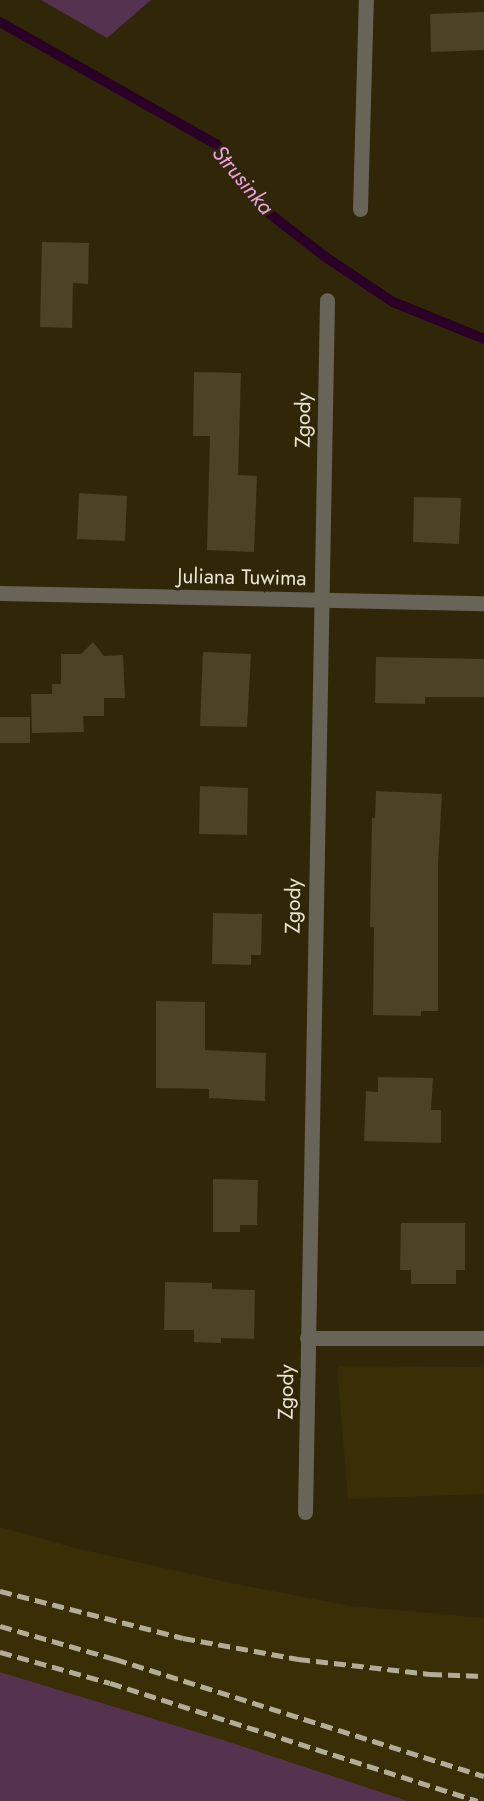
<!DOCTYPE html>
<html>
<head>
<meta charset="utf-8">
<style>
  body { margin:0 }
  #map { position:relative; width:484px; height:1801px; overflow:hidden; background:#302709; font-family:Jost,sans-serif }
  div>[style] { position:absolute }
  .built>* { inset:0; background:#392e05 }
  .green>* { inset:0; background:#553250 }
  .stream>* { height:10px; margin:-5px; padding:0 5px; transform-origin:5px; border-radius:5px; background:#2b0027 }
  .building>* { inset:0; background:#4c4224 }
  .minor>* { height:15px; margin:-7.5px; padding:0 7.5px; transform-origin:7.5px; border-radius:7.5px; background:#686457 }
  .rail>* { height:4.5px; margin-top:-2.25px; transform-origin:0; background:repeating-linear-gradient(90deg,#b3ac97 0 12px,transparent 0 18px) }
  span { translate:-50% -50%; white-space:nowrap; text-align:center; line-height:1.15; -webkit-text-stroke:6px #302709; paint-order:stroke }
  .street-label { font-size:21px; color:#eae5d4 }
  .water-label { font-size:22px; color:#eda0e1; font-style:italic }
</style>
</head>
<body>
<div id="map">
  <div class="built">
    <i style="clip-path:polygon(337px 1366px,484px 1367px,484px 1494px,348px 1499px)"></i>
    <i style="clip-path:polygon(0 1527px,75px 1548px,231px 1583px,351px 1606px,484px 1618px,484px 1801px,408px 1801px,220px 1739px,0 1672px)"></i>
  </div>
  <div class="green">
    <i style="clip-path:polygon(41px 0,151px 0,107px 38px)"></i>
    <i style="clip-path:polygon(0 1672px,220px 1739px,408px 1801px,0 1801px)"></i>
  </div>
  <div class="stream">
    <i style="left:0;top:22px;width:248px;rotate:29.5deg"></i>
    <i style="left:216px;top:144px;width:82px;rotate:53.4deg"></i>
    <i style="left:265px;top:210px;width:75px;rotate:37.9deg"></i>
    <i style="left:324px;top:256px;width:83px;rotate:33.7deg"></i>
    <i style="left:393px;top:302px;width:98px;rotate:22.1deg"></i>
  </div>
  <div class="building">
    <i style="clip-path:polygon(484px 12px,484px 50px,431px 52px,430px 14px)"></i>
    <i style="clip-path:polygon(42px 242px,89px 243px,88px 284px,73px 283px,72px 328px,40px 327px)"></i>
    <i style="clip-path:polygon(194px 372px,241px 373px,238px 475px,257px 476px,254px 552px,207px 550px,210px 436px,193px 436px)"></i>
    <i style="clip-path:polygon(79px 493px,127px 496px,125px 541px,77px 539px)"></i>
    <i style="clip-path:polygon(414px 497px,461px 498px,459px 544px,413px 542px)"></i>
    <i style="clip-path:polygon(93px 642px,104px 656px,123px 655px,125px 698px,104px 698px,104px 716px,83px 716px,84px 732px,32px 733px,31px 694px,52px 694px,52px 684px,61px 684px,61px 654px,81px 654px)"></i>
    <i style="clip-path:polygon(203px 652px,251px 654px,247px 727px,200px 726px)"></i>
    <i style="clip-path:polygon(376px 657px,484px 659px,484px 697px,425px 697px,425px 704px,375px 703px)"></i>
    <i style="clip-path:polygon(0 717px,30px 717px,30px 743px,0 743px)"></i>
    <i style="clip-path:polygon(200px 786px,248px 788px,247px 835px,199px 834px)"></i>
    <i style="clip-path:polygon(376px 791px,442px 794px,438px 864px,438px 1011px,421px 1011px,421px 1016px,373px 1015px,374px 927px,370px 927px,372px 818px,375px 818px)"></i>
    <i style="clip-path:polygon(213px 913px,262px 914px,261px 955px,251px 955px,251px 965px,212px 964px)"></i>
    <i style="clip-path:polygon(156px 1001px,205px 1002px,205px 1050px,266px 1053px,265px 1101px,209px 1098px,209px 1089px,156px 1088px)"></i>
    <i style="clip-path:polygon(378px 1077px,433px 1078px,431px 1110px,441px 1110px,441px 1143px,364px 1141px,366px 1091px,378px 1092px)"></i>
    <i style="clip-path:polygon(213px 1179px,258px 1180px,257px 1225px,240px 1225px,240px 1232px,213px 1232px)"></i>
    <i style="clip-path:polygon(401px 1223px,465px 1223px,465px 1270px,456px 1270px,456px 1284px,411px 1284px,411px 1270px,400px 1270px)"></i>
    <i style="clip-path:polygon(165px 1282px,212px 1283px,212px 1289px,255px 1290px,254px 1339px,221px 1338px,221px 1343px,194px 1342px,194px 1330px,164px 1330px)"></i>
  </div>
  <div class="minor">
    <i style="left:360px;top:209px;width:209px;rotate:-88.4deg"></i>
    <i style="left:0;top:593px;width:484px;rotate:1.2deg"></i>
    <i style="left:307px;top:1338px;width:177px"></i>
    <i style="left:305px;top:1512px;width:1212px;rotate:-88.96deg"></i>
  </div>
  <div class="rail">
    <i style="left:0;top:1591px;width:189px;rotate:14.4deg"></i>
    <i style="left:183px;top:1638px;width:117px;rotate:10.3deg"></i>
    <i style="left:298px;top:1659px;width:133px;rotate:6.5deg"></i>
    <i style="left:430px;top:1674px;width:54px;rotate:2.1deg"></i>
    <i style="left:0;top:1626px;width:120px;rotate:16deg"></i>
    <i style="left:115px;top:1659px;width:387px;rotate:17.6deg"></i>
    <i style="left:0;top:1652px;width:114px;rotate:15.7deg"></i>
    <i style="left:110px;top:1683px;width:386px;rotate:17.8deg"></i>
  </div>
  <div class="street-label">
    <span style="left:303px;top:420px;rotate:-89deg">Zgody</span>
    <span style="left:242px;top:577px;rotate:1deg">Juliana Tuwima</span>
    <span style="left:293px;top:906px;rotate:-89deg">Zgody</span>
    <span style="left:286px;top:1392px;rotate:-89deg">Zgody</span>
  </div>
  <div class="water-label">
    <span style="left:243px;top:180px;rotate:50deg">Strusinka</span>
  </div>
</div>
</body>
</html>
